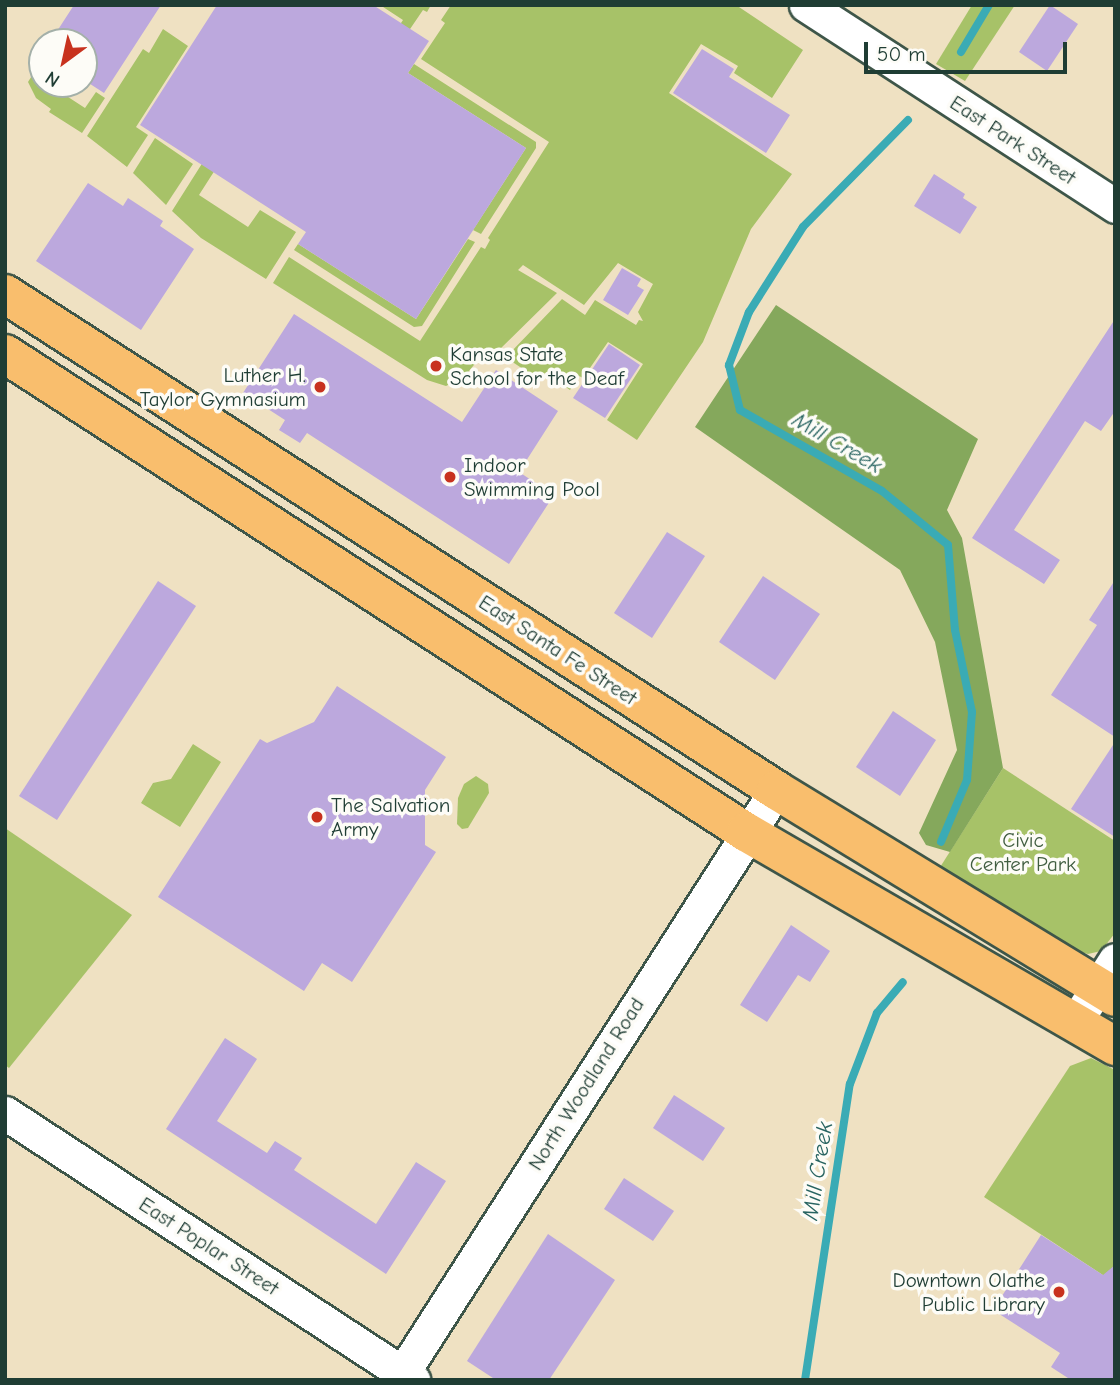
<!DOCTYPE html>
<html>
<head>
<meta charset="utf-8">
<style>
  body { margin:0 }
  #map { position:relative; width:1120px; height:1385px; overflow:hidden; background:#efe1c2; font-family:"Comic Neue",sans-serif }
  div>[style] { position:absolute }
  .green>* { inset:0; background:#a7c268 }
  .forest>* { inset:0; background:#85a85c }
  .stream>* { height:8px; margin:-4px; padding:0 4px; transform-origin:4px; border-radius:4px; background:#3aabb5 }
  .building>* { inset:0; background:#bca8dd }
  .roads { filter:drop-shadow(2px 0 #3e5649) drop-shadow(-2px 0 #3e5649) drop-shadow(0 2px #3e5649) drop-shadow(0 -2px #3e5649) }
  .minor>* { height:33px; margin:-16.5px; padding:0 16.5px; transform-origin:16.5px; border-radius:16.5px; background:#fff }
  .major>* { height:38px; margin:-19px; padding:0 19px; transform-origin:19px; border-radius:19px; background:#f9be6d }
  .dots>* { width:19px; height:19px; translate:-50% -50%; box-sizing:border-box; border:4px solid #fdfcf7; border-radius:50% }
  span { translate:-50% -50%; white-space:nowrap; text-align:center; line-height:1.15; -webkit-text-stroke:7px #fdfcf7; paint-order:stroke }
  .street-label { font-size:21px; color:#1f3d34 }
  .poi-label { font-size:21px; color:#1f3d34 }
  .left { translate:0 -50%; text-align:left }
  .right { translate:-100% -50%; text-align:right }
  .park-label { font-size:21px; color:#415e41 }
  .water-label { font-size:23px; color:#286461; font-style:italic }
  .frame { position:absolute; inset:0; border:7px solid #1f3d34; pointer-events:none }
  .north { position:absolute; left:28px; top:28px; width:70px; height:70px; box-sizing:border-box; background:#fdfcf7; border:2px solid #a4b0a9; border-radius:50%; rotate:213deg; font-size:19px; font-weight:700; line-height:28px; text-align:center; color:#1f3d34 }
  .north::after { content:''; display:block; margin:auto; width:24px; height:32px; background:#c8321e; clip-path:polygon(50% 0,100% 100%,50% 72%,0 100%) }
  .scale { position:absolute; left:864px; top:42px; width:203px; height:32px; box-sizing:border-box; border:4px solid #1f3d34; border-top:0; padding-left:9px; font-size:21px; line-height:24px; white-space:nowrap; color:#1f3d34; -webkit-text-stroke:5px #fdfcf7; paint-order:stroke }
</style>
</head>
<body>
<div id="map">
  <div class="green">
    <i style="clip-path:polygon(380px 5px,431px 5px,427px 12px,423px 10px,408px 32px,399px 26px,403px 20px)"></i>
    <i style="clip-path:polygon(451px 5px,736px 5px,803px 50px,772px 98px,734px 73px,738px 66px,701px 44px,669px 93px,792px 174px,751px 229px,703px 342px,637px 440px,607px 420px,643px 364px,608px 342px,583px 378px,579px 376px,570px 390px,547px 374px,543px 373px,538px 379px,508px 359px,509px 354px,562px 299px,585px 315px,595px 300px,636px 325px,639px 320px,643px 321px,638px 312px,653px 284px,618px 263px,584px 305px,523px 265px,518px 270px,557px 293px,499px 350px,483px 354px,464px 377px,446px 386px,427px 380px,273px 283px,289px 257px,420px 341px,481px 247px,485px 249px,490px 240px,488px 238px,549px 142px,421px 59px,445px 23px,441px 20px)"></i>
    <i style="clip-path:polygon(972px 5px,1015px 5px,965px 81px,936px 64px)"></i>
    <i style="clip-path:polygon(163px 29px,188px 46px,136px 127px,148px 135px,127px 167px,87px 136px,143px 49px,149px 53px)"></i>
    <i style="clip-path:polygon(414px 64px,536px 142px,536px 148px,481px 234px,473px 230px,526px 148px,408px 73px)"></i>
    <i style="clip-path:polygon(33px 74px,42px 80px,42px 84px,48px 84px,85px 108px,96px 92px,105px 98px,82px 133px,49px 112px,51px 109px,36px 98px,28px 82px)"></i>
    <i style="clip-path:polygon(155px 138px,193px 164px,166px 205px,133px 173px)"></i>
    <i style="clip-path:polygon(203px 162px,215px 170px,199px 195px,248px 227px,260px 210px,296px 232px,266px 279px,201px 238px,172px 211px)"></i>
    <i style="clip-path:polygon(468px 239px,475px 242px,422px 326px,414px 327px,294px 250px,298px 244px,416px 319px)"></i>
    <i style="clip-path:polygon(193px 744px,221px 762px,180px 827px,141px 803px,153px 783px,171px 779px)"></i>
    <i style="clip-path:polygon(1003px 768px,1115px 841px,1115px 933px,1101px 951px,1088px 954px,1073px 950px,937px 872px)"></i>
    <i style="clip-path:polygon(476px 776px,488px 784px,489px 793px,468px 828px,462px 829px,457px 824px,458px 798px,464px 784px)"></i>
    <i style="clip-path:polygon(5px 828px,132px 915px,9px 1068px,5px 1065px)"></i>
    <i style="clip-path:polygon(1091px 1058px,1115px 1070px,1115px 1283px,984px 1197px,1070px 1066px)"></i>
  </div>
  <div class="forest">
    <i style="clip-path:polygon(776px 305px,978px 439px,947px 510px,962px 538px,1003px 768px,950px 852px,926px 845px,919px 833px,957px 750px,935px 642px,900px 570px,695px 427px)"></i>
  </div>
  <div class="stream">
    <i style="left:961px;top:52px;width:55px;rotate:-59.2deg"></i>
    <i style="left:908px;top:120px;width:150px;rotate:134.5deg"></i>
    <i style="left:803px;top:227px;width:101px;rotate:122.4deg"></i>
    <i style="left:749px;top:312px;width:57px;rotate:110.7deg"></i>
    <i style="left:729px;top:365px;width:46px;rotate:76.3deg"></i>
    <i style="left:740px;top:410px;width:163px;rotate:29.7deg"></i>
    <i style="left:882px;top:491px;width:85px;rotate:39.3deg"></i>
    <i style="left:948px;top:545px;width:85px;rotate:85.3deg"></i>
    <i style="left:955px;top:630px;width:84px;rotate:78.3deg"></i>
    <i style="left:972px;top:712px;width:68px;rotate:94.2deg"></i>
    <i style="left:967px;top:780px;width:67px;rotate:112.8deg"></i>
    <i style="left:805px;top:1380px;width:299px;rotate:-81.4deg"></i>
    <i style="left:850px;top:1084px;width:76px;rotate:-69.2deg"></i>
    <i style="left:877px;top:1013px;width:40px;rotate:-50deg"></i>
  </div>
  <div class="building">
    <i style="clip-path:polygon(74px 5px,161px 5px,104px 93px,84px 80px,84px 42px,50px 42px)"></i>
    <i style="clip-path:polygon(217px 5px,373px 5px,429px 41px,408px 73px,526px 148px,416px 319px,298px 244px,306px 232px,140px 125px)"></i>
    <i style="clip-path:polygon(1050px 5px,1078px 24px,1047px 71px,1019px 52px)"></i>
    <i style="clip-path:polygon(702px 49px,734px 69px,729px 77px,790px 115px,766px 153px,673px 93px)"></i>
    <i style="clip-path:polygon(934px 174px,965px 194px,963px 198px,977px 207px,960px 234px,914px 206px)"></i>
    <i style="clip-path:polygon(88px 183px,123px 206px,128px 198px,163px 221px,160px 226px,194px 249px,141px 330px,36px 261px)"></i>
    <i style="clip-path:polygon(622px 268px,641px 279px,637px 286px,644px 290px,628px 315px,603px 300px)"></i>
    <i style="clip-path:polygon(294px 314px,462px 422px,496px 370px,558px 411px,519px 472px,554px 495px,509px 564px,307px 433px,300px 443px,279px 430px,285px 420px,243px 393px)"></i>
    <i style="clip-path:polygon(1115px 319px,1115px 411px,1101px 431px,1085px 421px,1014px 530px,1060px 560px,1044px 584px,972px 538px)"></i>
    <i style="clip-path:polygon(609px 344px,640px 365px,605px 418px,573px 398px)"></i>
    <i style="clip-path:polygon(667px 532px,705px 556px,652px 638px,614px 613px)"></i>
    <i style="clip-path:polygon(763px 576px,820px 614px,775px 680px,719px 642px)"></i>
    <i style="clip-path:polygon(1115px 580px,1115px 737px,1051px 695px,1097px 625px,1089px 620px)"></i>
    <i style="clip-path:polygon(158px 581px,196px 606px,57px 820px,19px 796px)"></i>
    <i style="clip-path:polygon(337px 686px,446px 757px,425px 790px,425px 845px,436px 852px,352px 982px,322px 963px,304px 991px,158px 897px,260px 739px,267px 743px,314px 722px)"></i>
    <i style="clip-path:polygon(893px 711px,936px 740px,900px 796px,856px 767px)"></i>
    <i style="clip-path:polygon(1115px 742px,1115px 837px,1071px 809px)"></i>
    <i style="clip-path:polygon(791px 925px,830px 951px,810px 982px,798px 975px,767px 1022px,740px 1005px)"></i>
    <i style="clip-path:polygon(225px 1038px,257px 1059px,217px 1121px,267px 1153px,275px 1141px,302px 1158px,294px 1170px,376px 1224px,416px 1162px,446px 1181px,386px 1274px,166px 1129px)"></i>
    <i style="clip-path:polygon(674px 1095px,725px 1128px,703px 1161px,653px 1128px)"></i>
    <i style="clip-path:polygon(624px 1178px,674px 1211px,653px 1241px,604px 1209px)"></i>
    <i style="clip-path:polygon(548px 1234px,615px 1280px,549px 1380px,496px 1380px,467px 1361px)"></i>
    <i style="clip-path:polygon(1041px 1235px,1103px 1275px,1115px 1265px,1115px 1380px,1071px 1380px,1051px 1367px,1060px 1353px,993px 1310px)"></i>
  </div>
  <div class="roads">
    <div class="minor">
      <i style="left:806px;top:5px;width:369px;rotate:33deg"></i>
      <i style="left:1076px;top:1021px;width:72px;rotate:-57.4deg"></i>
      <i style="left:5px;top:1113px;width:488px;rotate:33.2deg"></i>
      <i style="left:398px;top:1380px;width:701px;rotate:-57.35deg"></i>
    </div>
    <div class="major">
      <i style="left:5px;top:294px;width:917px;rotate:32.75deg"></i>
      <i style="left:776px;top:790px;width:397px;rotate:31.4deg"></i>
      <i style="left:5px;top:354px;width:882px;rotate:32.83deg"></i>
      <i style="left:746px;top:832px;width:427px;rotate:30.1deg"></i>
    </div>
  </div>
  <div class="dots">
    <i style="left:436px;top:366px;background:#c8321e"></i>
    <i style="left:320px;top:387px;background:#c8321e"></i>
    <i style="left:450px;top:477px;background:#c8321e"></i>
    <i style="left:317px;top:817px;background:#c8321e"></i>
    <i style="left:1059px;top:1292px;background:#c8321e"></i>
  </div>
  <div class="street-label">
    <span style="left:1013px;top:140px;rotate:33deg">East Park Street</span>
    <span style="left:558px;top:650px;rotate:33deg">East Santa Fe Street</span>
    <span style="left:586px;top:1084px;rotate:-58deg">North Woodland Road</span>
    <span style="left:209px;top:1246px;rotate:33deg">East Poplar Street</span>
  </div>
  <div class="poi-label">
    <span class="left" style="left:450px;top:366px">Kansas State<br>School for the Deaf</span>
    <span class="right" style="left:306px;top:387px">Luther H.<br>Taylor Gymnasium</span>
    <span class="left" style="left:464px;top:477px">Indoor<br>Swimming Pool</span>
    <span class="left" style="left:331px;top:817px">The Salvation<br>Army</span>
    <span class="right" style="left:1045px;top:1292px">Downtown Olathe<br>Public Library</span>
  </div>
  <div class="park-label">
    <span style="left:1023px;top:852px">Civic<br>Center Park</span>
  </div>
  <div class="water-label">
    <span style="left:837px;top:443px;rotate:30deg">Mill Creek</span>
    <span style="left:818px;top:1171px;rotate:-81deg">Mill Creek</span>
  </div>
  <div class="frame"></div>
  <div class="north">N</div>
  <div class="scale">50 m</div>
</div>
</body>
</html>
